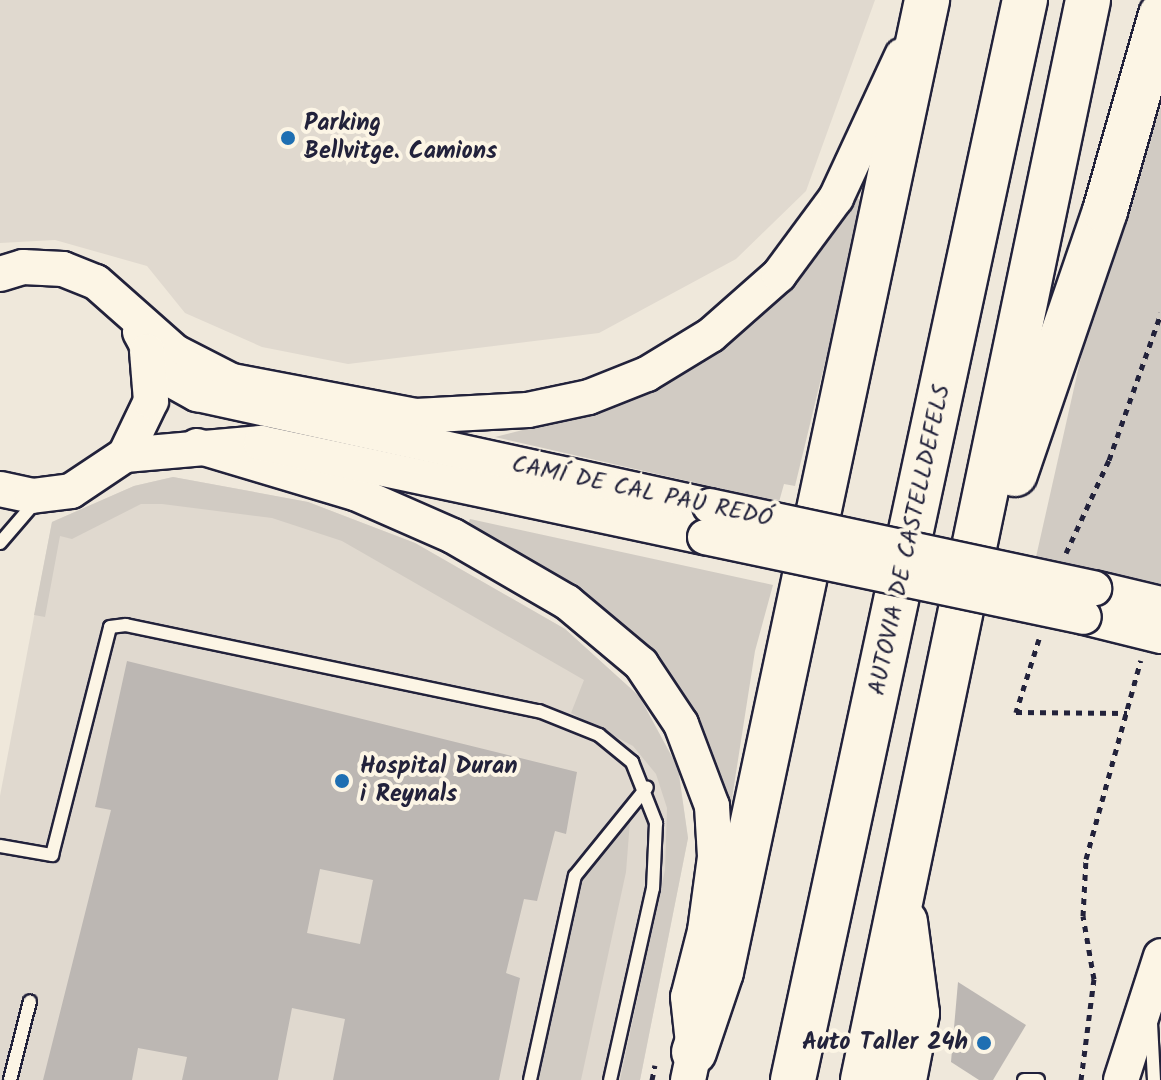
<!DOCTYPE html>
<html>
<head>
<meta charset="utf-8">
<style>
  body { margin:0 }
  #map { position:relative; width:1161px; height:1080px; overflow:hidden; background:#efe8db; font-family:Kalam,sans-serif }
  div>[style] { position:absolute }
  .built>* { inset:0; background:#e0d9cf }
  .green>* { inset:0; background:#d1cbc3 }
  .building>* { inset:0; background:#bcb7b3 }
  .path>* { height:5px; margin-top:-2.5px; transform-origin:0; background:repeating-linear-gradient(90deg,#22223b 0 6px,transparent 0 12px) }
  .roads { filter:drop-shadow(2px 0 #22223b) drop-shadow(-2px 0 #22223b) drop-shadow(0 2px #22223b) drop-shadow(0 -2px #22223b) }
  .lane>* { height:12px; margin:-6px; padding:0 6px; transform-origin:6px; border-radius:6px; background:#fcf5e5 }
  .secondary>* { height:34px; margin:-17px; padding:0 17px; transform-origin:17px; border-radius:17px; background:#fcf5e5 }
  .highway>* { height:44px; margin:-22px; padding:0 22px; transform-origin:22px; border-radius:22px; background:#fcf5e5 }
  .bridges { filter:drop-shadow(2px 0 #22223b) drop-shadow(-2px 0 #22223b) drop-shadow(0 2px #22223b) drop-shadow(0 -2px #22223b) }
  .secondary-bridge>* { height:34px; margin:-17px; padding:0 17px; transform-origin:17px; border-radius:17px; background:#fcf5e5 }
  .dots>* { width:22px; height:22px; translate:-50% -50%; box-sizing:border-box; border:4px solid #fcf5e5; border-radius:50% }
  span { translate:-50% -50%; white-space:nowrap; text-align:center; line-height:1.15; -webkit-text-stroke:8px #fcf5e5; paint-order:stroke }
  .poi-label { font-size:24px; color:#22223b; font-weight:700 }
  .left { translate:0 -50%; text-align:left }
  .right { translate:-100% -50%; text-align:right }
  .street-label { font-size:24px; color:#22223b }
</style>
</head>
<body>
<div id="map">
  <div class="built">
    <i style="clip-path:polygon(0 0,875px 0,806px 191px,736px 259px,599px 333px,348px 364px,262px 347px,185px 313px,147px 266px,55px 240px,0 243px)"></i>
    <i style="clip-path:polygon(173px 477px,308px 502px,415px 543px,565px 629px,639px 696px,678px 768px,688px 838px,640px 1080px,0 1080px,0 796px,52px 522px,134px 486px)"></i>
  </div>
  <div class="green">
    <i style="clip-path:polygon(1161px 106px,1161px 584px,1036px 557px,1097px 286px)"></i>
    <i style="clip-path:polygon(856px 198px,864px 201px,831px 359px,826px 358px,795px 486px,784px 484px,779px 502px,495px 437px,613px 407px,686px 373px,755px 323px,808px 266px)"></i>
    <i style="clip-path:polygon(173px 477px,308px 502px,415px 543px,565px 629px,639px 696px,678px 768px,688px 838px,640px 1080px,620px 1080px,665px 870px,667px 808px,656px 774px,633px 746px,571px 713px,584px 680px,342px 541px,272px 518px,162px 504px,141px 504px,72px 539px,60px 536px,45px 617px,34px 615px,52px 522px,134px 486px)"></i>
    <i style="clip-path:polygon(470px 519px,773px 585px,755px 651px,728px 824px,700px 725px,649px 651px,596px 606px,466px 529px)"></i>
    <i style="clip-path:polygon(630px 821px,626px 872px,581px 1080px,536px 1080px,579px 882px)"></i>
  </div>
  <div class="building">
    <i style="clip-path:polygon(evenodd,127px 661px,577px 772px,566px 834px,555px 831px,537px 901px,524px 899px,506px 973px,520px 978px,499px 1080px,333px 1080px,345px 1019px,292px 1008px,278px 1080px,182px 1080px,187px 1057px,138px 1048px,132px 1080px,43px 1080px,111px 810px,95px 807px,127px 661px,320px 869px,373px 880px,360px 944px,307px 933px,320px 869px)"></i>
    <i style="clip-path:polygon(958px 982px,1026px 1025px,993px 1080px,979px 1080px,951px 1062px)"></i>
  </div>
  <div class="path">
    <i style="left:1066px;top:553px;width:102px;rotate:-65.2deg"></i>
    <i style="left:1109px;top:460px;width:156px;rotate:-70.5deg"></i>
    <i style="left:1039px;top:639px;width:77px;rotate:107.5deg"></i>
    <i style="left:1016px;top:712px;width:111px;rotate:0.5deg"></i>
    <i style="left:652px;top:1080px;width:15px;rotate:-79deg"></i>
    <i style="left:1081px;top:1080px;width:102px;rotate:-82.7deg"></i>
    <i style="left:1094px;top:979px;width:64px;rotate:-99.9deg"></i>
    <i style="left:1083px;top:916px;width:57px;rotate:-87deg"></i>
    <i style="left:1086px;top:859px;width:206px;rotate:-74.6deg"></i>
  </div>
  <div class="roads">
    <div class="lane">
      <i style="left:0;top:543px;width:57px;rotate:-49.3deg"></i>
      <i style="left:0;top:846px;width:53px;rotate:9.8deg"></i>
      <i style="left:52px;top:855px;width:235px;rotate:-75.7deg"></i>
      <i style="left:110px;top:627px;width:16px;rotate:-7deg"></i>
      <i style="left:126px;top:625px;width:422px;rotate:11.8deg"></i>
      <i style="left:539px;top:711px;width:65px;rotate:21.8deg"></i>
      <i style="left:599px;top:735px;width:43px;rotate:39.3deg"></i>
      <i style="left:632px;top:762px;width:66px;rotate:68.5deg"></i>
      <i style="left:656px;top:823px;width:65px;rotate:92.6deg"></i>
      <i style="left:653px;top:888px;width:197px;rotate:102.6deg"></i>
      <i style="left:1151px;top:1023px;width:57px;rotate:87deg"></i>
      <i style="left:10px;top:1080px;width:81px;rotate:-75.8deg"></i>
      <i style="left:530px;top:1080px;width:209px;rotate:-77.6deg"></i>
      <i style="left:575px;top:876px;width:114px;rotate:-51deg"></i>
      <i style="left:1024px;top:1080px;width:14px"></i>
    </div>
    <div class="secondary">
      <i style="left:0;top:274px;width:24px;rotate:-17deg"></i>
      <i style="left:23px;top:267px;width:40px;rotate:2.9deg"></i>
      <i style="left:63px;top:269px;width:35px;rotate:22deg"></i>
      <i style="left:96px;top:282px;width:106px;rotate:41.5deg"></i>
      <i style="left:175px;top:352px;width:64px;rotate:27deg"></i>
      <i style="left:232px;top:381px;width:187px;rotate:10.8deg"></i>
      <i style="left:416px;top:416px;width:112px;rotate:-3.1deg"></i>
      <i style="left:528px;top:410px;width:62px;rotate:-12deg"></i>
      <i style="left:589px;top:397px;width:62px;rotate:-21.6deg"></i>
      <i style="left:647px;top:374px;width:75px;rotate:-31.4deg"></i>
      <i style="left:711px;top:335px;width:91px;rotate:-41.4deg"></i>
      <i style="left:779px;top:275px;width:96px;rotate:-53.5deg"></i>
      <i style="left:836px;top:198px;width:157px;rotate:-65.1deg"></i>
      <i style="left:140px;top:332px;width:50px;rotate:61.4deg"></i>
      <i style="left:164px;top:376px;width:38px;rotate:29deg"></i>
      <i style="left:197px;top:394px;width:525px;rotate:12.32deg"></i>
      <i style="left:197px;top:446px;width:165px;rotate:16.6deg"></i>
      <i style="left:355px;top:493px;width:107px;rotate:23.7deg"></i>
      <i style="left:453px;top:536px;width:132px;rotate:30.1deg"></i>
      <i style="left:567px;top:602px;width:97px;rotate:40deg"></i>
      <i style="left:641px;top:664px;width:72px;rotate:56.3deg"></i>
      <i style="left:681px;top:724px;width:88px;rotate:69.3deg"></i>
      <i style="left:712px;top:806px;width:51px;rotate:86.6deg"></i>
      <i style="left:715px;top:857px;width:75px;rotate:97.7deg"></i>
      <i style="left:705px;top:931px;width:68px;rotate:104.4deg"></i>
      <i style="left:688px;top:997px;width:55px;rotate:83.8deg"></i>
      <i style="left:694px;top:1052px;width:29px;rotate:102deg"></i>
      <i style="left:125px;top:455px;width:137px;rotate:-5deg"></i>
      <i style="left:261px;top:443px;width:454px;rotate:12deg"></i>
      <i style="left:0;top:489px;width:33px;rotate:12deg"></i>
      <i style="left:32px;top:496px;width:39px;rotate:-7deg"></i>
      <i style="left:71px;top:491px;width:65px;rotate:-33.7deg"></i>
      <i style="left:125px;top:455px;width:60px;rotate:-64.3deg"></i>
      <i style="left:151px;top:401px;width:50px;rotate:-94.6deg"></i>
      <i style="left:1094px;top:588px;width:69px;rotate:13.4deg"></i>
      <i style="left:1084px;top:617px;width:79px;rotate:13.9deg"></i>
      <i style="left:1121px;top:1080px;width:130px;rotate:-72.1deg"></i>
    </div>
    <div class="highway">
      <i style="left:1015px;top:474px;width:278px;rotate:-71.1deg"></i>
      <i style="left:1105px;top:211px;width:204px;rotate:-74.1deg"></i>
      <i style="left:694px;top:1052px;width:84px;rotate:-71.4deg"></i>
      <i style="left:721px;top:972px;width:994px;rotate:-78.03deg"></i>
      <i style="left:793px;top:1080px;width:1105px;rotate:-77.88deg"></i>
      <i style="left:863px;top:1080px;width:1103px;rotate:-78.23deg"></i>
      <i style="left:904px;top:1080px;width:68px;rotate:-79deg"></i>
      <i style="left:917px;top:1013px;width:92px;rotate:-97.5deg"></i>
    </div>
  </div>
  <div class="bridges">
    <div class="secondary-bridge">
      <i style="left:710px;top:506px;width:393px;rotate:12.1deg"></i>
      <i style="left:705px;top:537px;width:387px;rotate:11.9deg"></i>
    </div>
  </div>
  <div class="dots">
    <i style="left:288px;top:138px;background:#1f6fb2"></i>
    <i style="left:342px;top:781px;background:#1f6fb2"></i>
    <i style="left:984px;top:1043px;background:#1f6fb2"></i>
  </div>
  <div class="poi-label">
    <span class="left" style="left:304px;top:138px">Parking<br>Bellvitge. Camions</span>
    <span class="left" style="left:360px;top:781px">Hospital Duran<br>i Reynals</span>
    <span class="right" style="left:968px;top:1043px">Auto Taller 24h</span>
  </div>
  <div class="street-label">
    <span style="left:642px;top:492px;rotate:12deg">CAMÍ DE CAL PAU REDÓ</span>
    <span style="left:910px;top:540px;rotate:-78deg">AUTOVIA DE CASTELLDEFELS</span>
  </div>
</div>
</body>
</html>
